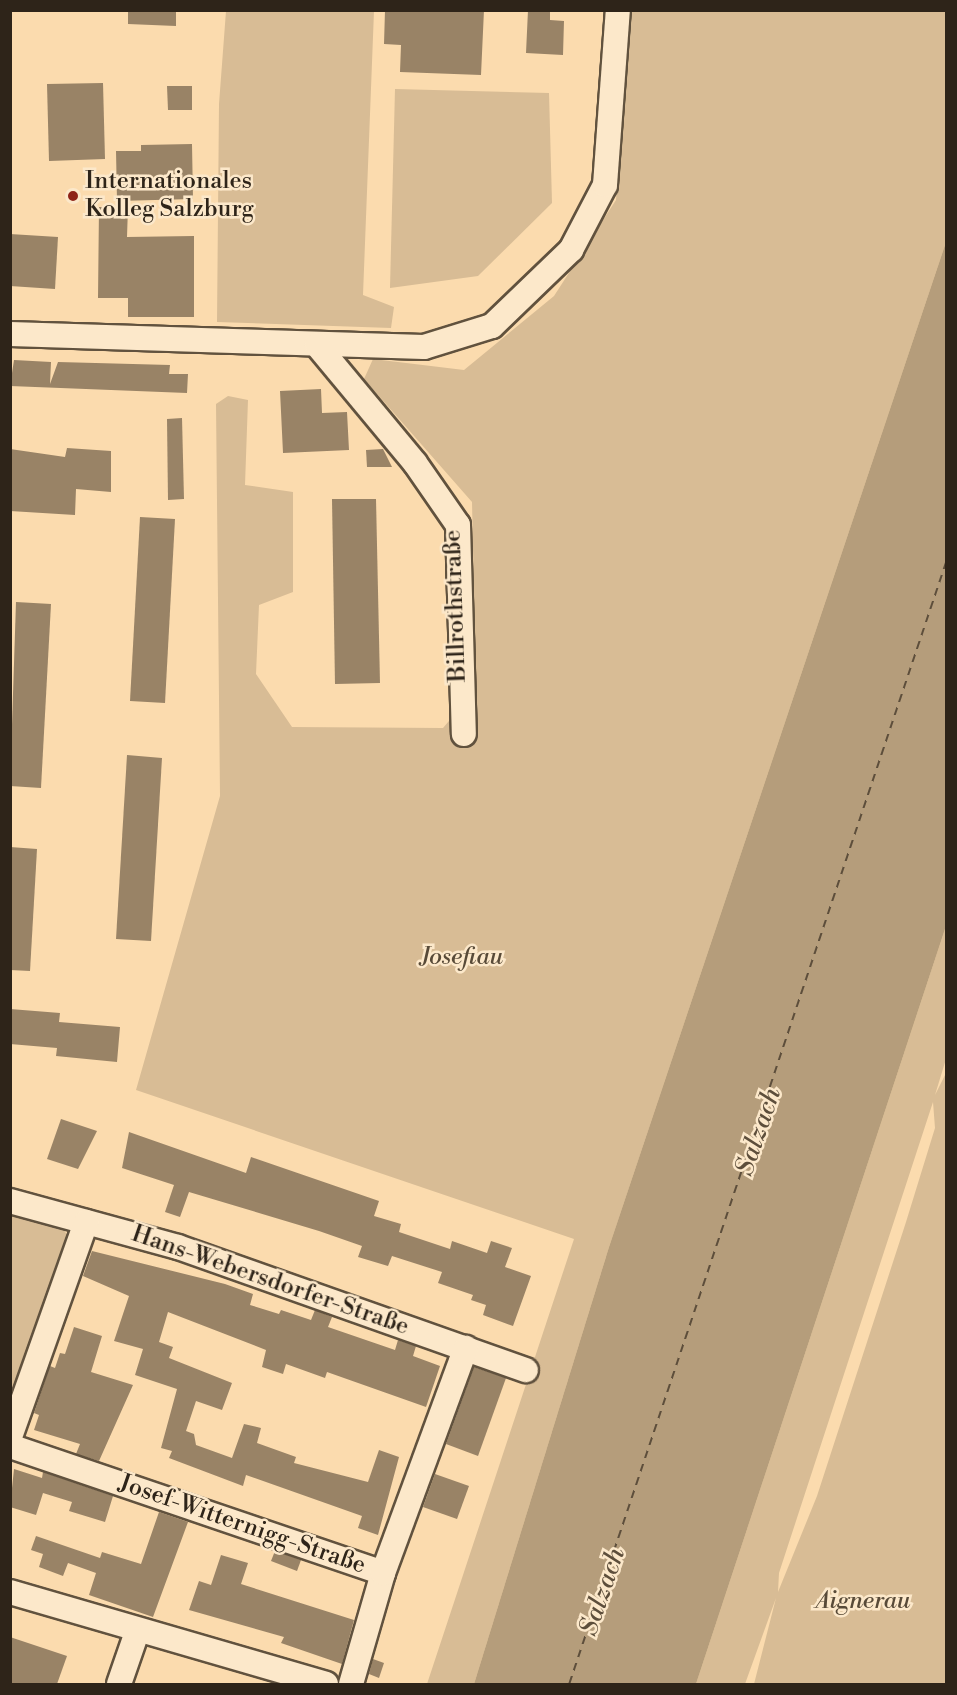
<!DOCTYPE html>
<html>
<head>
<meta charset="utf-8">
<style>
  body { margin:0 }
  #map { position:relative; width:957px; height:1695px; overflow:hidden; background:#fbdbae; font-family:"Libre Bodoni",serif }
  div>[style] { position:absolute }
  .green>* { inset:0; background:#d8bc95 }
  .water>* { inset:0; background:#b59d7b }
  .ferry>* { height:1.5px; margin-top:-0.75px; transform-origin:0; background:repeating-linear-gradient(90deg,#5d4e3b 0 8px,transparent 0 14px) }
  .building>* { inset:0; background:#998366 }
  .roads { filter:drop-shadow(2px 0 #61523e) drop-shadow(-2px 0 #61523e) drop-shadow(0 2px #61523e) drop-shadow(0 -2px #61523e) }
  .street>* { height:24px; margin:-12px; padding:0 12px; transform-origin:12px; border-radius:12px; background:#fce8ca }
  .dots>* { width:16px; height:16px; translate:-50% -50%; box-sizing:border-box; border:3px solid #fce8ca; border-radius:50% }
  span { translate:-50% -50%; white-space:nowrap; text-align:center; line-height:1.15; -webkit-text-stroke:5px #fce8ca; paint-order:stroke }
  .poi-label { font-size:24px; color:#2e2419 }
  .left { translate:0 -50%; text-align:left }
  .street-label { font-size:24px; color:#2e2419 }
  .park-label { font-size:24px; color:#584a38; font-style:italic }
  .water-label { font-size:26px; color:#5d4e3b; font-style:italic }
  .frame { position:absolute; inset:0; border:12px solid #2e2419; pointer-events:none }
</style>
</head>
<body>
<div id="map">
  <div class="green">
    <i style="clip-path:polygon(226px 11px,374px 11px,363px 295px,394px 307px,391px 328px,217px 322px,219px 104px)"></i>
    <i style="clip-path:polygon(629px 11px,946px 11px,946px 242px,609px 1247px,474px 1684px,427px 1684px,574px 1239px,136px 1090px,220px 796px,216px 404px,228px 396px,248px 400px,245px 485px,293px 492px,293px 592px,259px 605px,256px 674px,292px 727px,443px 728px,476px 689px,472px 502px,364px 379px,373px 359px,464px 370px,554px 296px,616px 200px)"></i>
    <i style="clip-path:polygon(395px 89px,549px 93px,552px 203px,478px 276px,390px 288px)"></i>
    <i style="clip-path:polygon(evenodd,946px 926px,946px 1059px,935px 1095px,946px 1073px,946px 1684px,754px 1684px,776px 1598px,745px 1684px,696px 1684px,946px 926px,933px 1102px,935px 1128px,906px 1222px,817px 1496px,778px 1592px,779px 1573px,933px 1102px)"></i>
    <i style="clip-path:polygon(11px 1213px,62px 1227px,69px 1238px,11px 1410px)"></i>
  </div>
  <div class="water">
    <i style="clip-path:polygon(946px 242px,946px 926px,696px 1684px,474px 1684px,609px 1247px)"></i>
  </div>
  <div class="ferry">
    <i style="left:569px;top:1684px;width:1184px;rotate:-71.43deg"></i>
  </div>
  <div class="building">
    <i style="clip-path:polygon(128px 10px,176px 10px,176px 26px,128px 24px)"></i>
    <i style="clip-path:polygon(385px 10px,484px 10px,481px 75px,400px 72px,401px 45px,384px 44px)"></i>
    <i style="clip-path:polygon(528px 10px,550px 10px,550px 20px,564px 21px,563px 55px,526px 53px)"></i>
    <i style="clip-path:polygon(103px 83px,105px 159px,49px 161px,47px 84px)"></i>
    <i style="clip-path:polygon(167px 86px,192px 86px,192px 110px,168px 110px)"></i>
    <i style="clip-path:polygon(192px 144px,193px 199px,117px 201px,116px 151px,141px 151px,141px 145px)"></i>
    <i style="clip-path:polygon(99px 207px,128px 207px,127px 237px,194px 236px,194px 317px,128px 317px,128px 298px,98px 298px)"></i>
    <i style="clip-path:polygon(10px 234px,58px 237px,55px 289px,10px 286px)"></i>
    <i style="clip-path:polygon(14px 360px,51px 362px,50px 384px,58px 362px,170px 365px,169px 374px,188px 374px,187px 393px,10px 386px)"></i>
    <i style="clip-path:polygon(321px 389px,322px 413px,347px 412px,349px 450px,283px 453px,280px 391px)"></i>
    <i style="clip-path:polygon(182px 418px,184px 499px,168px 500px,167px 419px)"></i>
    <i style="clip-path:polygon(67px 448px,111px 451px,111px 492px,76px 489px,75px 515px,10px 511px,10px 449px,65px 457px)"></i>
    <i style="clip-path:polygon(383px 449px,392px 467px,367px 467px,366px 450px)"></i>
    <i style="clip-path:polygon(332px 499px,376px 499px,380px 683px,335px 684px)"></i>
    <i style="clip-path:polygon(140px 517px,175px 519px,165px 703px,130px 701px)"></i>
    <i style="clip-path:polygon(16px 602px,51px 604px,41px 788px,10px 786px)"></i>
    <i style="clip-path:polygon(127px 755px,162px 758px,151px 941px,116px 939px)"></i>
    <i style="clip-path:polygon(10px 847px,37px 849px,30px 971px,10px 970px)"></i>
    <i style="clip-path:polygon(10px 1009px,60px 1013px,59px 1022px,120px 1027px,117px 1062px,56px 1056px,57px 1048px,10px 1044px)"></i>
    <i style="clip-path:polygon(61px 1119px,97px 1131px,78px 1169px,47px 1159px)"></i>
    <i style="clip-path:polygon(129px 1132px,246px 1173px,251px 1157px,379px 1201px,374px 1216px,401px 1224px,399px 1232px,450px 1249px,452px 1241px,487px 1253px,491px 1241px,512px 1248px,505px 1267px,531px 1276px,513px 1326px,483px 1315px,486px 1305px,471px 1300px,473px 1295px,438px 1283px,442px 1272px,392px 1256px,388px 1266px,358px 1257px,362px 1246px,319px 1231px,189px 1192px,180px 1217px,165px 1212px,174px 1185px,122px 1168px)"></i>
    <i style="clip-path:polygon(92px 1251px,225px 1284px,253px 1294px,250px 1305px,279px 1314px,281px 1310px,311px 1320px,315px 1310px,332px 1317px,328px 1327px,395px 1350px,398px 1340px,416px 1346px,413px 1356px,440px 1366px,426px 1407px,327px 1372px,325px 1378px,286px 1364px,283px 1374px,262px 1367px,266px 1350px,168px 1312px,159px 1342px,173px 1347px,169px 1358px,232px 1383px,222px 1410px,196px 1401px,186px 1431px,194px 1434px,196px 1445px,232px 1458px,244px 1424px,261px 1428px,257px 1443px,296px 1457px,294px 1463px,368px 1482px,379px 1450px,399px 1457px,378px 1535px,358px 1528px,362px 1516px,246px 1475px,243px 1486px,169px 1458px,172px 1451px,161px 1448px,177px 1389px,135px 1375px,143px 1349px,114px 1341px,129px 1296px,83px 1276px)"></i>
    <i style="clip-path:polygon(74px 1327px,102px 1336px,91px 1372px,133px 1385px,99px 1461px,76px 1454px,80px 1444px,34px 1430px,39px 1415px,34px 1413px,50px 1366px,55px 1368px,60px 1353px,65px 1354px)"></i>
    <i style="clip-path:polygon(474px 1367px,506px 1378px,478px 1456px,446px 1444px)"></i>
    <i style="clip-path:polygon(14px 1469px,42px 1478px,43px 1472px,113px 1496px,105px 1522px,69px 1511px,72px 1502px,43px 1493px,36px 1515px,10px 1507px)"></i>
    <i style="clip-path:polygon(435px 1474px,469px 1486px,457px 1519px,423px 1507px)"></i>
    <i style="clip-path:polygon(159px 1512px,188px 1522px,153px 1617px,89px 1595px,96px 1573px,68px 1563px,63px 1576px,39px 1567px,43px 1554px,31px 1550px,36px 1536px,100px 1558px,102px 1552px,141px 1564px)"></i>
    <i style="clip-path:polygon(275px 1551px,301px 1560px,297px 1571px,271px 1561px)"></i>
    <i style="clip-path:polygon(221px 1555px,248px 1563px,241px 1584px,354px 1620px,342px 1664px,281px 1643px,284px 1637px,189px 1610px,199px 1581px,211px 1585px)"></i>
    <i style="clip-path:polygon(10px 1637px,67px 1656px,57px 1684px,10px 1684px)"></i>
    <i style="clip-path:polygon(373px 1659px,384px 1663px,379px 1678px,369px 1674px)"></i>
  </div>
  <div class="roads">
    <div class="street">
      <i style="left:10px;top:334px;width:414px;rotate:1.8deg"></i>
      <i style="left:424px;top:347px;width:71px;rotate:-17.2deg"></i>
      <i style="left:492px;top:326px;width:110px;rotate:-43.9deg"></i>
      <i style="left:571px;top:250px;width:73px;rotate:-62.4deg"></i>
      <i style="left:605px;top:185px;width:175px;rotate:-85.8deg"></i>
      <i style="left:317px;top:345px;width:153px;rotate:50.3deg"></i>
      <i style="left:415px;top:463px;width:75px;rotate:55.3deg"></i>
      <i style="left:458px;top:525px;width:209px;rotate:88.4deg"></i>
      <i style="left:10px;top:1201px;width:174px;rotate:15.3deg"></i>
      <i style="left:178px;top:1247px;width:369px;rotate:19.5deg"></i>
      <i style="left:10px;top:1437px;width:228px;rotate:-70.5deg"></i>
      <i style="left:10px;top:1446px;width:394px;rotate:18.8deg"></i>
      <i style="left:10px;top:1592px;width:329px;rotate:16.2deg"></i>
      <i style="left:119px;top:1684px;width:55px;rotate:-70.9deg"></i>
      <i style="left:351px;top:1684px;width:116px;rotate:-73.9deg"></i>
      <i style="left:383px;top:1573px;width:240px;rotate:-69.8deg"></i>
    </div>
  </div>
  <div class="dots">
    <i style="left:73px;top:196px;background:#8f2418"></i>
  </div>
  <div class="poi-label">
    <span class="left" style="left:85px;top:196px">Internationales<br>Kolleg Salzburg</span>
  </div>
  <div class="street-label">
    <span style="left:456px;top:606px;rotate:-92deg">Billrothstraße</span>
    <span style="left:270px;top:1281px;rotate:19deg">Hans-Webersdorfer-Straße</span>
    <span style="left:242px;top:1525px;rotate:19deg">Josef-Witternigg-Straße</span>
  </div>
  <div class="park-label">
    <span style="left:462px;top:958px">Josefiau</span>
    <span style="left:863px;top:1602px">Aignerau</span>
  </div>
  <div class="water-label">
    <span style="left:759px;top:1132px;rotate:-71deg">Salzach</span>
    <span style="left:603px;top:1592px;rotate:-71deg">Salzach</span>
  </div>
  <div class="frame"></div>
</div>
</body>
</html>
